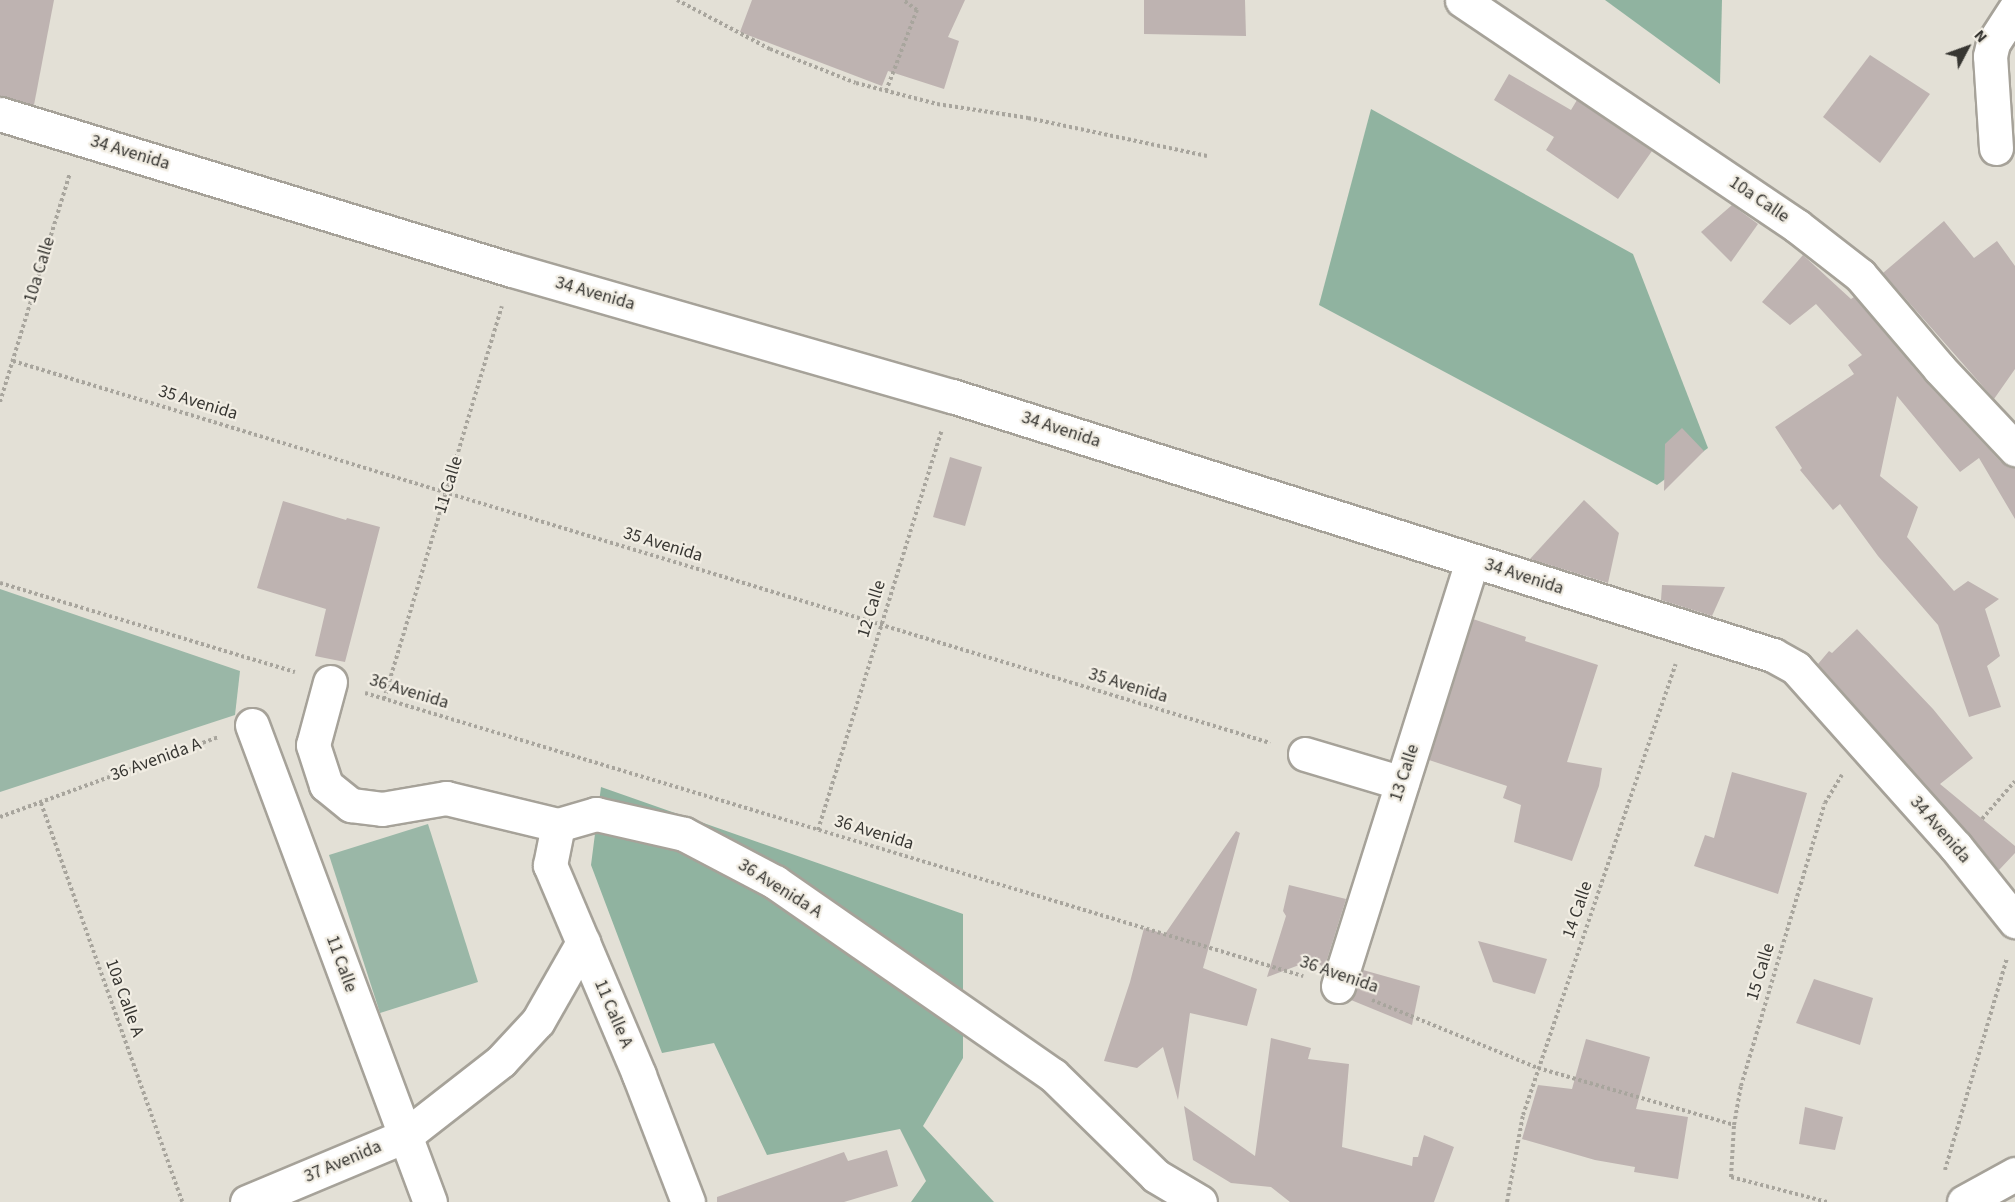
<!DOCTYPE html>
<html>
<head>
<meta charset="utf-8">
<style>
  body { margin:0 }
  #map { position:relative; width:2015px; height:1202px; overflow:hidden; background:#e3e0d6; font-family:"Source Sans 3",sans-serif }
  div>[style] { position:absolute }
  .green>* { inset:0; background:#9ab7a7 }
  .forest>* { inset:0; background:#90b3a0 }
  .building>* { inset:0; background:#beb3b1 }
  .path>* { height:4px; margin-top:-2px; transform-origin:0; background:repeating-linear-gradient(90deg,#a8a59d 0 3px,transparent 0 6px) }
  .roads { filter:drop-shadow(2px 0 #a6a299) drop-shadow(-2px 0 #a6a299) drop-shadow(0 2px #a6a299) drop-shadow(0 -2px #a6a299) }
  .minor>* { height:33px; margin:-16.5px; padding:0 16.5px; transform-origin:16.5px; border-radius:16.5px; background:#fff }
  span { translate:-50% -50%; white-space:nowrap; text-align:center; line-height:1.15; -webkit-text-stroke:4.5px #f1ede3; paint-order:stroke }
  .street-label { font-size:18px; color:#373632 }
  .north { position:absolute; left:1937px; top:18px; width:60px; height:60px; -webkit-text-stroke:4px #f1ede3; paint-order:stroke; rotate:49deg; font-size:16px; font-weight:700; line-height:24px; text-align:center; color:#373632 }
  .north::after { content:''; display:block; margin:auto; width:21px; height:27px; background:#373632; clip-path:polygon(50% 0,100% 100%,50% 72%,0 100%) }
</style>
</head>
<body>
<div id="map">
  <div class="green">
    <i style="clip-path:polygon(0 589px,240px 671px,235px 715px,0 792px)"></i>
    <i style="clip-path:polygon(428px 824px,478px 982px,380px 1013px,329px 855px)"></i>
  </div>
  <div class="forest">
    <i style="clip-path:polygon(1605px 0,1722px 0,1720px 84px)"></i>
    <i style="clip-path:polygon(1371px 109px,1633px 254px,1708px 448px,1657px 485px,1319px 305px)"></i>
    <i style="clip-path:polygon(601px 787px,963px 914px,963px 1058px,923px 1126px,994px 1202px,911px 1202px,926px 1181px,900px 1129px,767px 1155px,714px 1043px,662px 1053px,591px 865px)"></i>
  </div>
  <div class="building">
    <i style="clip-path:polygon(0 0,54px 0,34px 105px,0 96px)"></i>
    <i style="clip-path:polygon(752px 0,965px 0,948px 37px,959px 41px,944px 89px,888px 71px,882px 86px,740px 32px)"></i>
    <i style="clip-path:polygon(1144px 0,1245px 0,1246px 36px,1144px 34px)"></i>
    <i style="clip-path:polygon(1870px 55px,1930px 94px,1880px 163px,1823px 117px)"></i>
    <i style="clip-path:polygon(1509px 74px,1571px 110px,1577px 100px,1652px 151px,1618px 199px,1546px 150px,1554px 137px,1494px 100px)"></i>
    <i style="clip-path:polygon(1732px 205px,1758px 224px,1731px 262px,1701px 232px)"></i>
    <i style="clip-path:polygon(1944px 221px,1974px 258px,1997px 241px,2015px 266px,2015px 369px,1994px 399px,1883px 273px)"></i>
    <i style="clip-path:polygon(1803px 255px,1851px 299px,1854px 297px,1926px 382px,2001px 462px,2015px 467px,2015px 519px,1979px 458px,1960px 472px,1897px 396px,1880px 476px,1918px 507px,1907px 537px,1954px 591px,1968px 581px,1999px 599px,1985px 609px,2000px 656px,1987px 666px,2001px 707px,1969px 717px,1938px 625px,1878px 556px,1840px 504px,1833px 510px,1800px 470px,1802px 468px,1775px 427px,1854px 374px,1848px 365px,1862px 355px,1816px 304px,1790px 325px,1762px 302px)"></i>
    <i style="clip-path:polygon(1682px 428px,1704px 451px,1664px 491px,1665px 444px)"></i>
    <i style="clip-path:polygon(950px 457px,982px 467px,965px 526px,933px 517px)"></i>
    <i style="clip-path:polygon(1584px 500px,1619px 533px,1608px 583px,1530px 559px)"></i>
    <i style="clip-path:polygon(283px 501px,346px 520px,347px 518px,380px 527px,345px 662px,315px 656px,326px 609px,257px 588px)"></i>
    <i style="clip-path:polygon(1662px 585px,1725px 587px,1712px 616px,1661px 600px)"></i>
    <i style="clip-path:polygon(1473px 619px,1526px 637px,1525px 641px,1598px 665px,1567px 762px,1602px 768px,1599px 786px,1572px 861px,1514px 842px,1521px 805px,1503px 798px,1507px 786px,1429px 760px)"></i>
    <i style="clip-path:polygon(1857px 629px,1933px 709px,1973px 758px,1940px 784px,2015px 846px,2015px 853px,1999px 870px,1970px 835px,1818px 664px,1829px 651px,1832px 653px)"></i>
    <i style="clip-path:polygon(1732px 772px,1807px 793px,1778px 894px,1694px 866px,1705px 835px,1714px 838px)"></i>
    <i style="clip-path:polygon(1236px 831px,1240px 833px,1203px 968px,1257px 989px,1247px 1026px,1190px 1013px,1178px 1100px,1163px 1047px,1137px 1068px,1104px 1061px,1130px 982px,1144px 928px,1165px 934px)"></i>
    <i style="clip-path:polygon(1289px 885px,1346px 899px,1324px 969px,1315px 959px,1267px 977px,1286px 916px,1283px 911px)"></i>
    <i style="clip-path:polygon(1478px 941px,1547px 959px,1535px 994px,1493px 982px)"></i>
    <i style="clip-path:polygon(1363px 970px,1420px 986px,1412px 1025px,1351px 1000px)"></i>
    <i style="clip-path:polygon(1814px 979px,1873px 998px,1860px 1045px,1796px 1023px)"></i>
    <i style="clip-path:polygon(1271px 1038px,1311px 1048px,1308px 1059px,1349px 1064px,1342px 1147px,1412px 1166px,1413px 1157px,1418px 1157px,1424px 1135px,1454px 1147px,1434px 1202px,1290px 1202px,1271px 1187px,1231px 1183px,1193px 1160px,1184px 1106px,1255px 1156px)"></i>
    <i style="clip-path:polygon(1586px 1039px,1650px 1057px,1636px 1109px,1688px 1117px,1678px 1179px,1634px 1172px,1635px 1167px,1595px 1160px,1522px 1139px,1538px 1085px,1572px 1089px)"></i>
    <i style="clip-path:polygon(1805px 1107px,1843px 1117px,1835px 1150px,1799px 1144px)"></i>
    <i style="clip-path:polygon(887px 1150px,898px 1186px,844px 1202px,717px 1202px,717px 1197px,844px 1152px,848px 1161px)"></i>
  </div>
  <div class="path">
    <i style="left:677px;top:0;width:105px;rotate:27.8deg"></i>
    <i style="left:770px;top:49px;width:92px;rotate:21.6deg"></i>
    <i style="left:856px;top:83px;width:84px;rotate:14.5deg"></i>
    <i style="left:937px;top:104px;width:92px;rotate:8.7deg"></i>
    <i style="left:1028px;top:118px;width:183px;rotate:12deg"></i>
    <i style="left:886px;top:91px;width:87px;rotate:-69.1deg"></i>
    <i style="left:917px;top:10px;width:17px;rotate:-144deg"></i>
    <i style="left:13px;top:361px;width:1314px;rotate:16.9deg"></i>
    <i style="left:0;top:402px;width:239px;rotate:-73deg"></i>
    <i style="left:0;top:583px;width:308px;rotate:16.8deg"></i>
    <i style="left:365px;top:693px;width:980px;rotate:16.79deg"></i>
    <i style="left:384px;top:699px;width:410px;rotate:-73.3deg"></i>
    <i style="left:41px;top:803px;width:423px;rotate:70.5deg"></i>
    <i style="left:0;top:817px;width:233px;rotate:-20.1deg"></i>
    <i style="left:1982px;top:819px;width:50px;rotate:-49deg"></i>
    <i style="left:818px;top:830px;width:417px;rotate:-72.8deg"></i>
    <i style="left:1372px;top:1000px;width:179px;rotate:22.3deg"></i>
    <i style="left:1538px;top:1068px;width:204px;rotate:16.2deg"></i>
    <i style="left:1945px;top:1170px;width:221px;rotate:-73.7deg"></i>
    <i style="left:1507px;top:1202px;width:88px;rotate:-79.6deg"></i>
    <i style="left:1523px;top:1115px;width:476px;rotate:-71.3deg"></i>
    <i style="left:1827px;top:1202px;width:99px;rotate:-165.4deg"></i>
    <i style="left:1731px;top:1177px;width:52px;rotate:-86.7deg"></i>
    <i style="left:1734px;top:1125px;width:40px;rotate:-80deg"></i>
    <i style="left:1741px;top:1086px;width:295px;rotate:-73.5deg"></i>
    <i style="left:1825px;top:803px;width:33px;rotate:-59deg"></i>
  </div>
  <div class="roads">
    <div class="minor">
      <i style="left:1462px;top:0;width:404px;rotate:34deg"></i>
      <i style="left:1797px;top:226px;width:80px;rotate:37.9deg"></i>
      <i style="left:1860px;top:275px;width:123px;rotate:49.6deg"></i>
      <i style="left:1940px;top:369px;width:110px;rotate:46.8deg"></i>
      <i style="left:0;top:114px;width:535px;rotate:16.95deg"></i>
      <i style="left:512px;top:270px;width:458px;rotate:16deg"></i>
      <i style="left:952px;top:396px;width:861px;rotate:17.51deg"></i>
      <i style="left:1773px;top:655px;width:26px;rotate:29deg"></i>
      <i style="left:1796px;top:668px;width:240px;rotate:48.2deg"></i>
      <i style="left:1956px;top:847px;width:95px;rotate:51.4deg"></i>
      <i style="left:1996px;top:148px;width:92px;rotate:-93.7deg"></i>
      <i style="left:1990px;top:56px;width:13px;rotate:-77deg"></i>
      <i style="left:1993px;top:43px;width:40px;rotate:-57.1deg"></i>
      <i style="left:330px;top:682px;width:65px;rotate:105.1deg"></i>
      <i style="left:313px;top:745px;width:42px;rotate:72deg"></i>
      <i style="left:326px;top:785px;width:32px;rotate:39deg"></i>
      <i style="left:351px;top:805px;width:31px;rotate:7deg"></i>
      <i style="left:382px;top:809px;width:65px;rotate:-9.8deg"></i>
      <i style="left:446px;top:798px;width:115px;rotate:13.6deg"></i>
      <i style="left:558px;top:825px;width:40px;rotate:-16deg"></i>
      <i style="left:596px;top:814px;width:90px;rotate:12.8deg"></i>
      <i style="left:684px;top:834px;width:103px;rotate:27.8deg"></i>
      <i style="left:775px;top:882px;width:338px;rotate:34.8deg"></i>
      <i style="left:1053px;top:1075px;width:144px;rotate:44.4deg"></i>
      <i style="left:1156px;top:1176px;width:51px;rotate:30.6deg"></i>
      <i style="left:252px;top:725px;width:509px;rotate:69.54deg"></i>
      <i style="left:1305px;top:754px;width:101px;rotate:16.6deg"></i>
      <i style="left:558px;top:825px;width:41px;rotate:101.3deg"></i>
      <i style="left:550px;top:865px;width:228px;rotate:67deg"></i>
      <i style="left:639px;top:1075px;width:136px;rotate:68.9deg"></i>
      <i style="left:1338px;top:986px;width:446px;rotate:-72.5deg"></i>
      <i style="left:247px;top:1202px;width:171px;rotate:-22.7deg"></i>
      <i style="left:405px;top:1136px;width:122px;rotate:-38deg"></i>
      <i style="left:501px;top:1061px;width:54px;rotate:-47.2deg"></i>
      <i style="left:538px;top:1021px;width:91px;rotate:-60.3deg"></i>
      <i style="left:1964px;top:1202px;width:58px;rotate:-28.8deg"></i>
    </div>
  </div>
  <div class="street-label">
    <span style="left:130px;top:153px;rotate:17deg">34 Avenida</span>
    <span style="left:1759px;top:200px;rotate:34deg">10a Calle</span>
    <span style="left:40px;top:270px;rotate:-73deg">10a Calle</span>
    <span style="left:595px;top:294px;rotate:16deg">34 Avenida</span>
    <span style="left:198px;top:403px;rotate:17deg">35 Avenida</span>
    <span style="left:1061px;top:430px;rotate:18deg">34 Avenida</span>
    <span style="left:449px;top:485px;rotate:-73deg">11 Calle</span>
    <span style="left:663px;top:545px;rotate:17deg">35 Avenida</span>
    <span style="left:1524px;top:577px;rotate:18deg">34 Avenida</span>
    <span style="left:872px;top:609px;rotate:-73deg">12 Calle</span>
    <span style="left:1128px;top:686px;rotate:17deg">35 Avenida</span>
    <span style="left:409px;top:692px;rotate:17deg">36 Avenida</span>
    <span style="left:156px;top:760px;rotate:-20deg">36 Avenida A</span>
    <span style="left:1405px;top:773px;rotate:-72deg">13 Calle</span>
    <span style="left:1940px;top:830px;rotate:49deg">34 Avenida</span>
    <span style="left:874px;top:833px;rotate:17deg">36 Avenida</span>
    <span style="left:780px;top:889px;rotate:32deg">36 Avenida A</span>
    <span style="left:1578px;top:910px;rotate:-71deg">14 Calle</span>
    <span style="left:341px;top:964px;rotate:70deg">11 Calle</span>
    <span style="left:1761px;top:972px;rotate:-73deg">15 Calle</span>
    <span style="left:1339px;top:975px;rotate:19deg">36 Avenida</span>
    <span style="left:124px;top:998px;rotate:70deg">10a Calle A</span>
    <span style="left:613px;top:1014px;rotate:67deg">11 Calle A</span>
    <span style="left:343px;top:1162px;rotate:-23deg">37 Avenida</span>
  </div>
  <div class="north">N</div>
</div>
</body>
</html>
